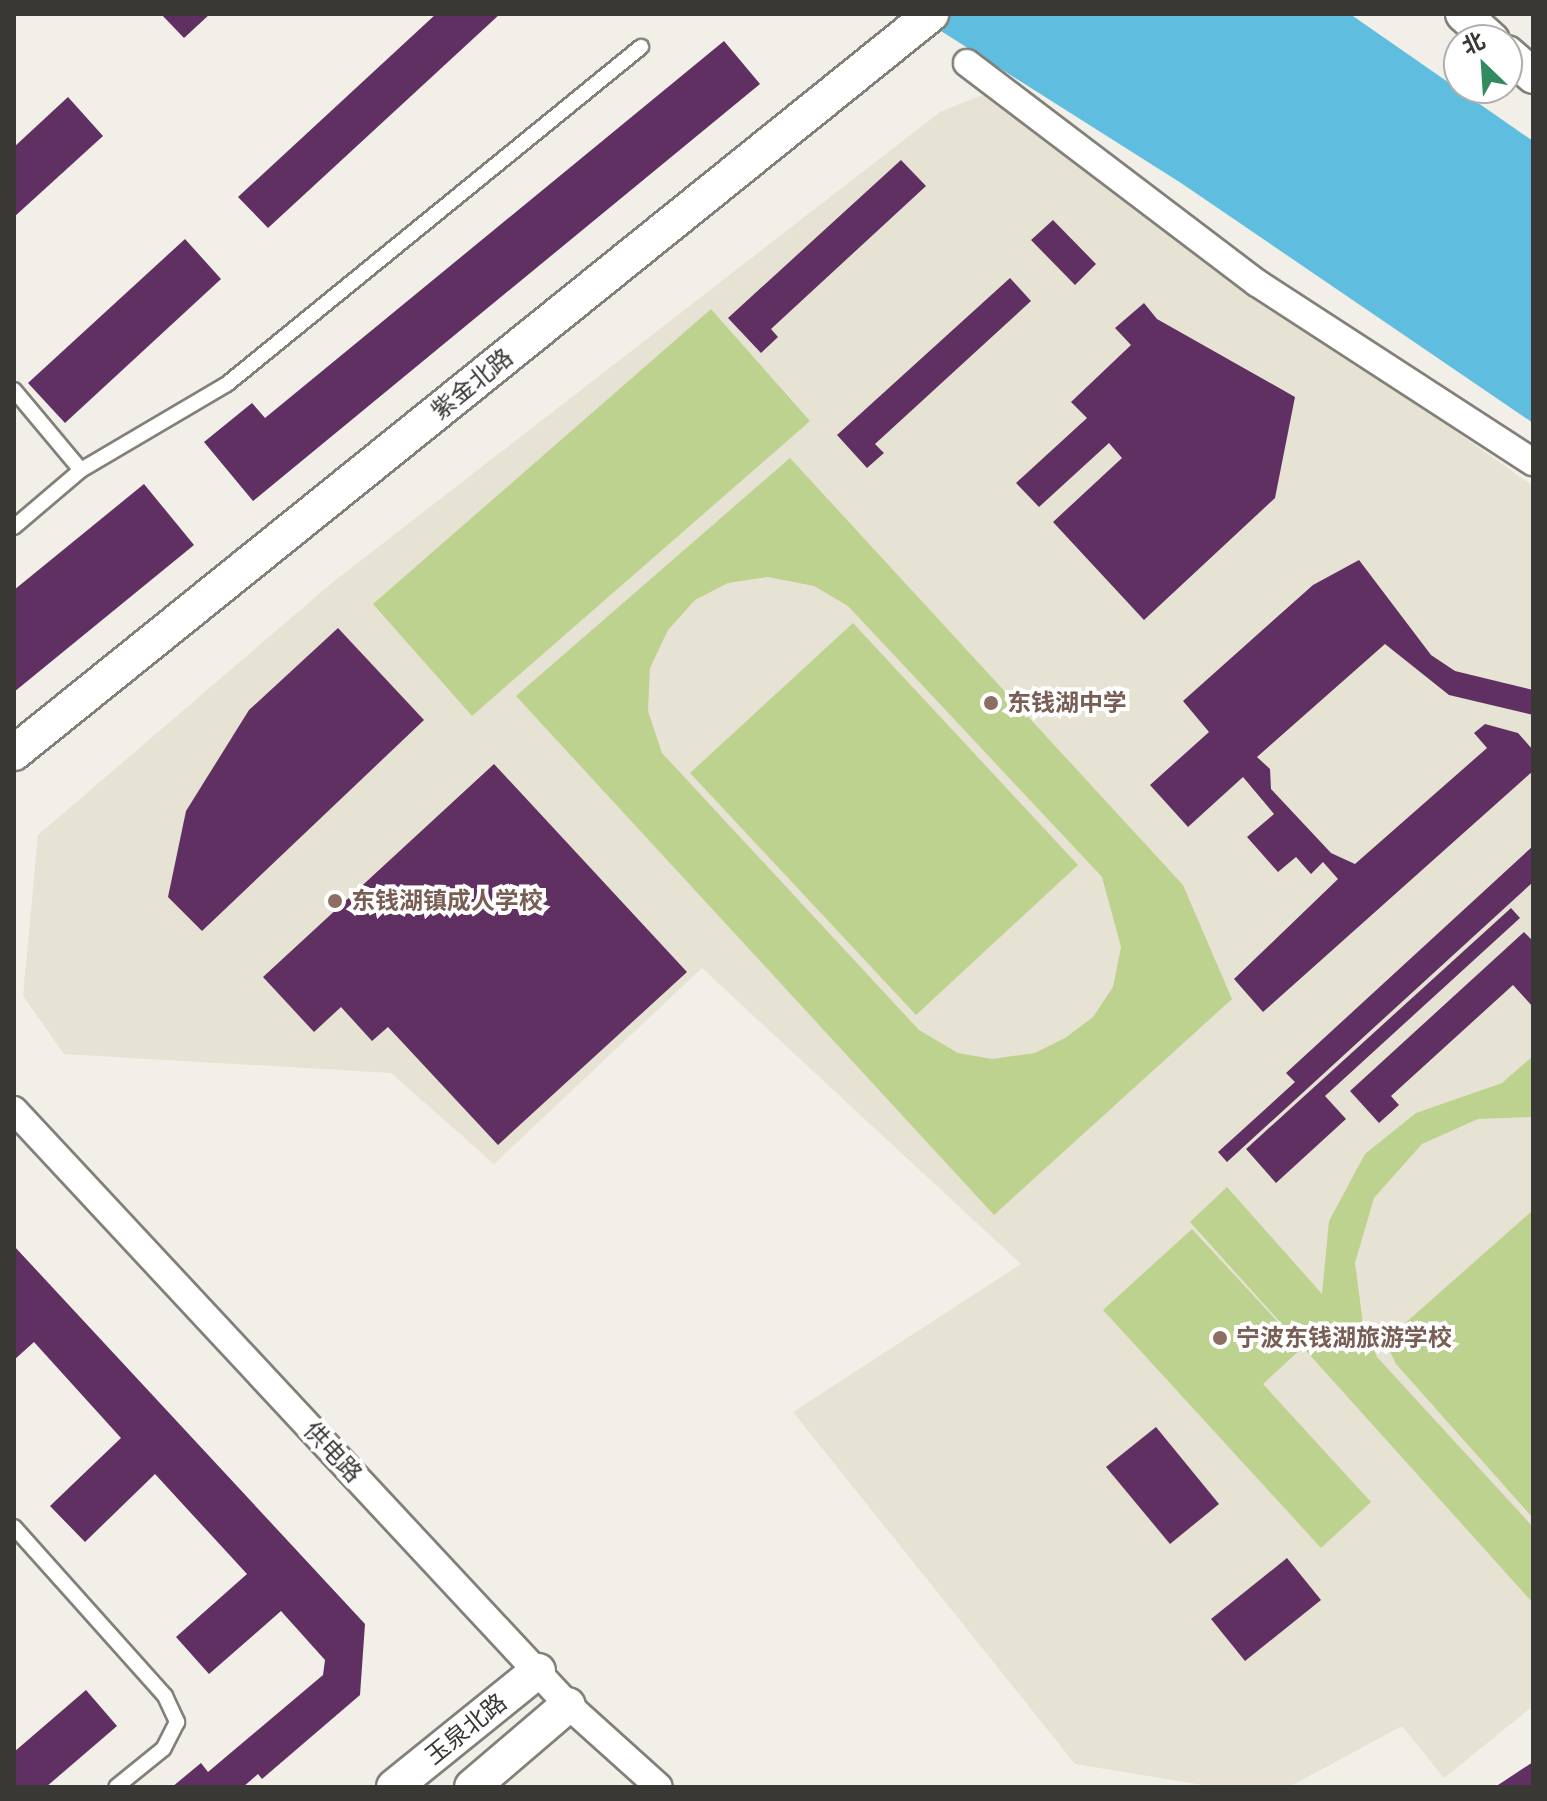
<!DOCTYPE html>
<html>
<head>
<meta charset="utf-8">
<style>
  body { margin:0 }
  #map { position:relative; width:1547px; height:1801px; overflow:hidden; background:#f1efe7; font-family:Poppins,"Noto Sans SC",sans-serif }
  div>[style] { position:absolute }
  .built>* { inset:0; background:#e7e3d4 }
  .green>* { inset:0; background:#bdd28e }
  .water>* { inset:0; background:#5fbddf }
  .building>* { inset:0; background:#603063 }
  .roads { filter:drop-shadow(2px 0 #828079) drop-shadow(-2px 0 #828079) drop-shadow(0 2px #828079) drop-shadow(0 -2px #828079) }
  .service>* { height:14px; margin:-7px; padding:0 7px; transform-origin:7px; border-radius:7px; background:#fff }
  .minor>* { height:26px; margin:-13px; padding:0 13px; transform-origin:13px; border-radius:13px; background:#fff }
  .tertiary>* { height:34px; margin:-17px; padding:0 17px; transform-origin:17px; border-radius:17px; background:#fff }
  .dots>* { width:22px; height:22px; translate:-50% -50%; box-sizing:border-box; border:4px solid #fff; border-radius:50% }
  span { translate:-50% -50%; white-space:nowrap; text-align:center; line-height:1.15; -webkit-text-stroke:8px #fff; paint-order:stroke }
  .street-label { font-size:24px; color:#393835 }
  .education-label { font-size:24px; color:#785e54; font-weight:700 }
  .left { translate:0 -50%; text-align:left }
  .frame { position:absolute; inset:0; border:16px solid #393835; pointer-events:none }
  .north { position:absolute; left:1443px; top:24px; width:80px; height:80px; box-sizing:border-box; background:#fff; border:2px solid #b0afae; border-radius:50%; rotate:335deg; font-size:22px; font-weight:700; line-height:32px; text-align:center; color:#393835 }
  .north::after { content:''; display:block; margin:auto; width:28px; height:36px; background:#328a5f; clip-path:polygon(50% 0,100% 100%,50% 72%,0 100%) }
</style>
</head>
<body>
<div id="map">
  <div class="built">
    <i style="clip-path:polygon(982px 95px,1533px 486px,1533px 1706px,1444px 1778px,1402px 1726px,1289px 1787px,1215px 1787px,1075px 1764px,793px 1412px,1021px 1264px,702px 968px,494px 1164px,391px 1073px,64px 1054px,23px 996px,38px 835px,333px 582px,940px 112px)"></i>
  </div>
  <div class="green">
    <i style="clip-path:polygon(711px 309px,810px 421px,472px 716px,373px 604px)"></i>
    <i style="clip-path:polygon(evenodd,790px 458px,1183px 885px,1232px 999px,994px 1215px,516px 696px,790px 458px,768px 577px,814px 586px,848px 606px,1102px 877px,1121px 947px,1113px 987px,1093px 1017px,1065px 1038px,1035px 1053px,992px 1059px,958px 1053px,919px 1030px,662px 753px,648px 711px,650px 668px,668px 630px,695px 600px,728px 583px,768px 577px)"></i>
    <i style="clip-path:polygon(853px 623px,1078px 865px,916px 1015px,690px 773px)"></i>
    <i style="clip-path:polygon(1533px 1056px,1533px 1117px,1478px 1119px,1422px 1144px,1374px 1198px,1355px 1263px,1363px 1324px,1377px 1357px,1533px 1527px,1533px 1603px,1190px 1222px,1227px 1187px,1322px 1294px,1329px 1221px,1365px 1154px,1416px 1113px,1502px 1083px)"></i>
    <i style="clip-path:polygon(1533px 1210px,1533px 1518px,1396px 1364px,1385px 1341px)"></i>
    <i style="clip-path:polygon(1192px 1229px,1302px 1348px,1263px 1384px,1371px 1502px,1321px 1548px,1103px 1310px)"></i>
  </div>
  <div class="water">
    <i style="clip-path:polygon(914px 14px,1350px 14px,1533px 141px,1533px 423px,1181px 183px)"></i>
  </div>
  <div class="building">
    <i style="clip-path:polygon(161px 14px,210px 14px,184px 38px)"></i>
    <i style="clip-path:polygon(436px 14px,500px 14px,268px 228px,238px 197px)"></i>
    <i style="clip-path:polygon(724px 41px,760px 84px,253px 501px,204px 442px,252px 403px,265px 418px)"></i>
    <i style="clip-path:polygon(68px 97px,103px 136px,14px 217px,14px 147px)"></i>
    <i style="clip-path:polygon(901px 160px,926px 186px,771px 329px,778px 337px,761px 353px,728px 318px)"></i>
    <i style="clip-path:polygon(1053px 220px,1096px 264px,1075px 285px,1031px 240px)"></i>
    <i style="clip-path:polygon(185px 239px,221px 279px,65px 423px,28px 383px)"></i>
    <i style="clip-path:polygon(1010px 278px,1031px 301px,875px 444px,884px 453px,867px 468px,837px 435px)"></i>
    <i style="clip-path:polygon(1144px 303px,1157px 319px,1295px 397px,1275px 498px,1144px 620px,1053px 522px,1122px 458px,1109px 443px,1039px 507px,1016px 483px,1087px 418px,1071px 402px,1131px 345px,1115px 328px)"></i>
    <i style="clip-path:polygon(144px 484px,194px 545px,14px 692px,14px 590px)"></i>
    <i style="clip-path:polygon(1359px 560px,1431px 655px,1455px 671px,1533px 690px,1533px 715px,1449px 695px,1385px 644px,1257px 757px,1270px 769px,1271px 789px,1331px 853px,1355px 864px,1487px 748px,1474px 733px,1485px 724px,1518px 733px,1533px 750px,1533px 771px,1263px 1012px,1234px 979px,1338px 879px,1323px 862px,1311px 874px,1296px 857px,1278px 872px,1247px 837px,1274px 814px,1243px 777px,1188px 827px,1150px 785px,1209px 732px,1183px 701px,1313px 585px)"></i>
    <i style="clip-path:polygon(338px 628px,424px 720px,202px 931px,168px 897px,186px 811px,249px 710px)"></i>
    <i style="clip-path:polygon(494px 764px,687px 972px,498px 1145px,388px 1027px,372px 1041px,341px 1007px,314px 1032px,263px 977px)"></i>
    <i style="clip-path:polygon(1533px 846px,1533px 882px,1227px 1162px,1218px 1152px,1295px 1082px,1286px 1073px)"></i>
    <i style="clip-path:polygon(1511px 908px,1520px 918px,1325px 1096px,1346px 1119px,1276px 1183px,1246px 1149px)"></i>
    <i style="clip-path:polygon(1524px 932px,1533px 941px,1533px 1007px,1513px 985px,1391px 1096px,1399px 1105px,1379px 1123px,1350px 1091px)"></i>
    <i style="clip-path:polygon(14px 1246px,365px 1624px,360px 1695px,262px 1779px,258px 1774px,243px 1787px,172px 1787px,201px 1763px,208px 1772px,323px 1675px,325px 1660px,281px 1611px,209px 1674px,176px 1637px,247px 1574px,155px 1474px,85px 1542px,50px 1506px,121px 1438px,34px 1342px,14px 1360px)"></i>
    <i style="clip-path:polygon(1156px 1427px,1219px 1504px,1170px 1544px,1106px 1467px)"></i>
    <i style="clip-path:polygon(1287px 1558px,1321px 1600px,1245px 1661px,1211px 1619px)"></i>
    <i style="clip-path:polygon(86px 1690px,117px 1726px,46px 1787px,14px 1787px,14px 1752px)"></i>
    <i style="clip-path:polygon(1533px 1762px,1533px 1787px,1495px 1787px)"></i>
  </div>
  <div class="roads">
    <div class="service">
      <i style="left:14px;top:390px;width:104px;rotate:50.1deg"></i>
      <i style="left:14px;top:527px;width:88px;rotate:-40.4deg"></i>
      <i style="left:81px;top:470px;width:169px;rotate:-30.5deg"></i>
      <i style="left:227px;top:384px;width:534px;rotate:-39.15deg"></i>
      <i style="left:14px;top:1527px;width:227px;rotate:48.2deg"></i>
      <i style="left:165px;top:1696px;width:29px;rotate:65deg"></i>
      <i style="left:177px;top:1722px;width:30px;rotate:117deg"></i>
      <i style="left:163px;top:1749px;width:60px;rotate:141deg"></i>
    </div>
    <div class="minor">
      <i style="left:967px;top:63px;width:364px;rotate:37.2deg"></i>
      <i style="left:1257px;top:283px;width:329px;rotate:33deg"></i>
      <i style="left:14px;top:1110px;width:813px;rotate:47.04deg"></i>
      <i style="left:568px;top:1705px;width:122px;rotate:42deg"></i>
    </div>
    <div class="tertiary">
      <i style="left:1463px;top:14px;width:39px;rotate:42deg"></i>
      <i style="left:1507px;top:53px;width:35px;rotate:41deg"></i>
      <i style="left:14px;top:753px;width:1178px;rotate:-38.86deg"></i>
      <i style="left:394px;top:1787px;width:185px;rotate:-38.9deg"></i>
      <i style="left:472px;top:1787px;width:126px;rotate:-40.5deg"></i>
    </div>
  </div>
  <div class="dots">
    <i style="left:991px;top:703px;background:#8d6e63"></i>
    <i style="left:335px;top:901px;background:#8d6e63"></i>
    <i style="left:1220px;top:1338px;background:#8d6e63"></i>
  </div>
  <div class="street-label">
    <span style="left:472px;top:384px;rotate:-39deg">紫金北路</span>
    <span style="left:333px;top:1452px;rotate:47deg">供电路</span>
    <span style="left:466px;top:1729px;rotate:-39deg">玉泉北路</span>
  </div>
  <div class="education-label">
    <span class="left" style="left:1007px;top:703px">东钱湖中学</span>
    <span class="left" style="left:351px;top:901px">东钱湖镇成人学校</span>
    <span class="left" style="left:1236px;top:1338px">宁波东钱湖旅游学校</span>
  </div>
  <div class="frame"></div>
  <div class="north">北</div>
</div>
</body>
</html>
